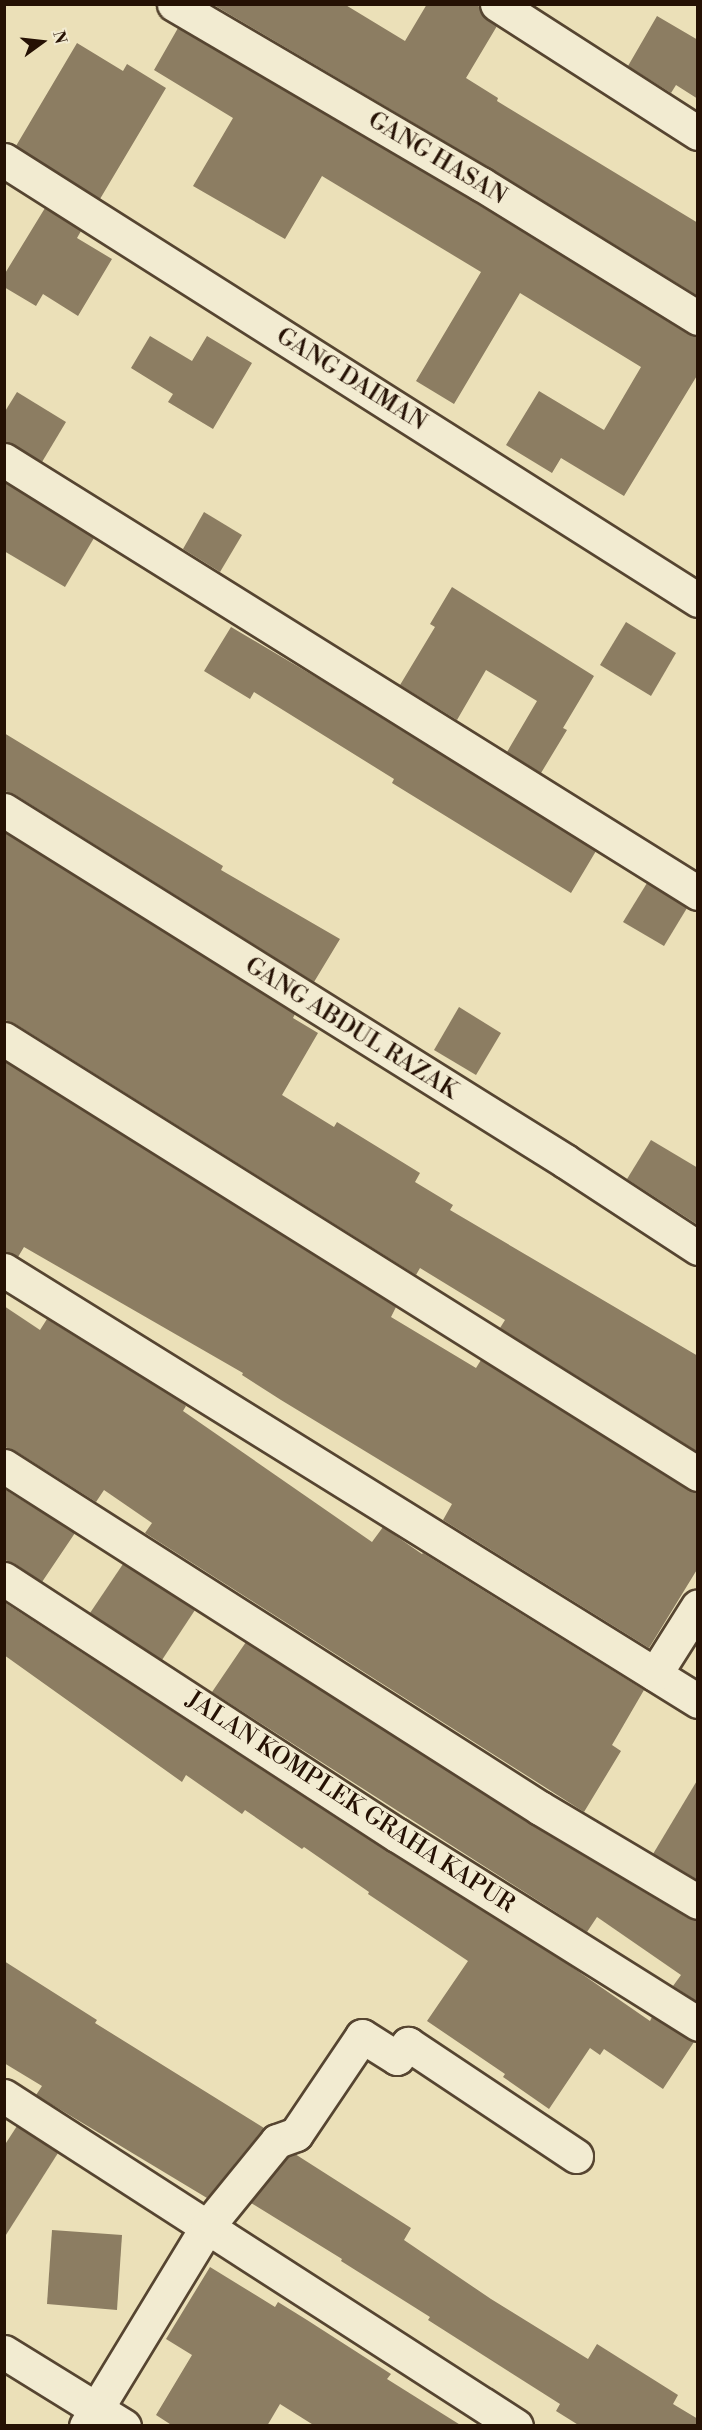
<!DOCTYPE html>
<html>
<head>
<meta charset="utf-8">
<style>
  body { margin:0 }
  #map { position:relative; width:702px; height:2430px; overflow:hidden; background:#ebe0b8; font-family:"Libre Bodoni",serif }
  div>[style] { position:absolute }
  .building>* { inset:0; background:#8c7d62 }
  .roads { filter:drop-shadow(2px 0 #564531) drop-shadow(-2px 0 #564531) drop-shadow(0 2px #564531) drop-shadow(0 -2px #564531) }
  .street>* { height:33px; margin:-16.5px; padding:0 16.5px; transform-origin:16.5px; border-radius:16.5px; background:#f2ebd1 }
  span { translate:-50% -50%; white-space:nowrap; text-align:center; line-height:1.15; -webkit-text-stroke:5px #f2ebd1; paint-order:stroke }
  .street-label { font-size:24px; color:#251104 }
  .frame { position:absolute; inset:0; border:6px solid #251104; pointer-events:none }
  .north { position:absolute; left:12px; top:12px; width:60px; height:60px; -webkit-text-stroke:4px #f2ebd1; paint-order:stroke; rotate:75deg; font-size:16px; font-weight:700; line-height:24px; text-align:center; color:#251104 }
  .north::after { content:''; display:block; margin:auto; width:21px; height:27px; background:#251104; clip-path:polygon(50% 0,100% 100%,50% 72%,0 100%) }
</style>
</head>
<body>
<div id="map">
  <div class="building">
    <i style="clip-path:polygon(212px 4px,344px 4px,405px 41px,427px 4px,478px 4px,481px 13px,497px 26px,466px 78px,498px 98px,497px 101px,698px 223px,698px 296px,490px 168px)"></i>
    <i style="clip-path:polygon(657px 16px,698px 40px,698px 99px,676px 85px,671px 93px,628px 66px)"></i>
    <i style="clip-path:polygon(178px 28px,471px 200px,688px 334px,698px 337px,698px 374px,624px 496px,561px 458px,552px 473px,506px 445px,539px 391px,604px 430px,641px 367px,520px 293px,454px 404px,416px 381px,481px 272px,322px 176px,285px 239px,193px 186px,233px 118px,154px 70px)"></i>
    <i style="clip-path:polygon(77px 43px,123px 71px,127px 64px,166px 88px,100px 199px,16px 146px)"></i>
    <i style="clip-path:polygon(45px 208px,81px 231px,77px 238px,112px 259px,78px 316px,43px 294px,36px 306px,4px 287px,4px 275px)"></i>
    <i style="clip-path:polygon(150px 336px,192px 361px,207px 336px,252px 363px,213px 429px,168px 402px,173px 394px,131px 368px)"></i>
    <i style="clip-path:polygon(17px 392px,66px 422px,42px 462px,4px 441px,4px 413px)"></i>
    <i style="clip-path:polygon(4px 482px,94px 538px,65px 587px,4px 551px)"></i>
    <i style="clip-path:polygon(204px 512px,242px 535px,220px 572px,183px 549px)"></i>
    <i style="clip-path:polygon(452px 587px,594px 676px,563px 728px,567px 730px,541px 773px,507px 752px,537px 701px,486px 670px,457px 720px,400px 685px,435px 627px,430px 624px)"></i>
    <i style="clip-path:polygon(626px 622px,676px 653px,651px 696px,600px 665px)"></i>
    <i style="clip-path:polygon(231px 627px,319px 679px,596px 851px,571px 893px,392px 783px,394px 779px,254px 692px,250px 699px,204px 671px)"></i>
    <i style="clip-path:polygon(4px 733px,223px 866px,221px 870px,340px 939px,314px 982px,14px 794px,4px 791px)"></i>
    <i style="clip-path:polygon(4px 832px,295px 1014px,293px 1018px,318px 1033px,282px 1095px,334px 1127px,337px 1122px,420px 1173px,415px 1182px,453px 1205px,450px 1210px,698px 1356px,698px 1452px,500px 1328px,505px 1320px,420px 1268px,416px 1275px,14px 1023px,4px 1020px)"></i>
    <i style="clip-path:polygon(647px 883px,687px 908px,664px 946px,623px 922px)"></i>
    <i style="clip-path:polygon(459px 1007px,501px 1033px,476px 1075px,434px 1050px)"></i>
    <i style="clip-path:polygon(4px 1061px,396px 1307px,391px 1317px,476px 1368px,481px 1360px,688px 1490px,698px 1493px,698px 1568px,649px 1648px,443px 1520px,452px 1504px,281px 1400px,242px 1375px,243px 1373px,24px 1247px,18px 1257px,4px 1251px)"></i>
    <i style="clip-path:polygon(651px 1140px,698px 1168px,698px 1225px,627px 1179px)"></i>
    <i style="clip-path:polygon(4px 1306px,40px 1330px,47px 1319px,181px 1402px,186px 1406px,183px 1411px,372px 1542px,383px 1527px,422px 1554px,423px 1553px,644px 1690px,612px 1745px,621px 1751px,584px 1812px,145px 1533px,152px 1523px,104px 1490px,96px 1502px,14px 1450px,4px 1447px)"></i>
    <i style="clip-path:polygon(4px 1489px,75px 1533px,42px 1582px,14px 1563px,4px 1560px)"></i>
    <i style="clip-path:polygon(123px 1564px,195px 1610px,162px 1660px,90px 1613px)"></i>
    <i style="clip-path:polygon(4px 1602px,387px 1851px,566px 1963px,650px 2021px,652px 2017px,694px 2042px,663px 2089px,604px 2049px,600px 2055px,590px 2048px,549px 2109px,503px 2077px,505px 2074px,427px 2021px,468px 1961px,368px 1894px,369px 1892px,304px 1847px,302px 1849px,245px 1810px,242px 1814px,186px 1775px,182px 1782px,4px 1655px)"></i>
    <i style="clip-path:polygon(246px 1642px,530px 1824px,688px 1918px,698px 1921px,698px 2002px,673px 1986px,681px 1975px,597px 1917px,587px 1932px,212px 1692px)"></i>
    <i style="clip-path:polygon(698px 1779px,698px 1880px,653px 1854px)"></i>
    <i style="clip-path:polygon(4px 1961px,97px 2020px,95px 2023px,264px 2128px,207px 2198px,36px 2095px,42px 2086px,4px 2063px)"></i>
    <i style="clip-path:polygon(17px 2126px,58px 2153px,4px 2238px,4px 2146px)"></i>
    <i style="clip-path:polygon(295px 2154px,411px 2228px,404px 2240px,491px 2299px,588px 2359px,597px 2344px,678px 2395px,673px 2404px,698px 2419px,698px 2426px,580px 2426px,556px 2411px,560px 2404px,428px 2320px,430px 2317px,341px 2261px,342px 2259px,251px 2203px,288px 2157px)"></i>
    <i style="clip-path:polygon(52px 2230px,122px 2235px,117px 2310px,47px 2304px)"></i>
    <i style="clip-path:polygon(210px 2267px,275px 2307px,278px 2302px,307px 2320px,391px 2374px,387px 2379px,462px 2426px,315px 2426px,280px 2404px,267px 2426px,173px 2426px,156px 2415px,192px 2355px,166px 2339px)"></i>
  </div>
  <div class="roads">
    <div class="street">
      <i style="left:174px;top:4px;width:356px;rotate:30.4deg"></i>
      <i style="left:481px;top:184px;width:255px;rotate:31.7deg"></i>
      <i style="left:497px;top:4px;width:239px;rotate:32.7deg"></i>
      <i style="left:4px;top:160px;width:822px;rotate:32.37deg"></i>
      <i style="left:4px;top:460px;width:818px;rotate:31.96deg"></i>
      <i style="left:4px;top:810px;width:662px;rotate:32.03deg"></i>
      <i style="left:565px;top:1161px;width:159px;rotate:33.2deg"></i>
      <i style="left:4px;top:1039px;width:819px;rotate:32.08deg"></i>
      <i style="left:4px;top:1270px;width:817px;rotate:31.84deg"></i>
      <i style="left:4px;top:1466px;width:636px;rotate:32.54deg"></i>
      <i style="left:540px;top:1808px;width:184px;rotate:30.7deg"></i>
      <i style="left:4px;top:1579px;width:469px;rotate:33.1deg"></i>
      <i style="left:397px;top:1835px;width:355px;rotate:32.1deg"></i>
      <i style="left:655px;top:1674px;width:80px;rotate:-57.7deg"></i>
      <i style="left:4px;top:2096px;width:609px;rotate:32.8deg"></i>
      <i style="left:4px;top:2352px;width:141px;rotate:31.7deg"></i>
      <i style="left:86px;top:2426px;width:233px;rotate:-58.7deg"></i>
      <i style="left:207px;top:2227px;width:111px;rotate:-50.9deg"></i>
      <i style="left:277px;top:2141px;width:20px;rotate:-20deg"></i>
      <i style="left:296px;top:2134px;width:118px;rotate:-56deg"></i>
      <i style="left:362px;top:2036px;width:41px;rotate:32.2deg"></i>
      <i style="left:397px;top:2058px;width:18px;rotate:-52deg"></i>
      <i style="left:408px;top:2044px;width:202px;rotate:33.7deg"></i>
    </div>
  </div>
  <div class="street-label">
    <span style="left:437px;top:159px;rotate:31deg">GANG HASAN</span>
    <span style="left:351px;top:380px;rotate:32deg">GANG DAIMAN</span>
    <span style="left:351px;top:1029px;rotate:32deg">GANG ABDUL RAZAK</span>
    <span style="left:350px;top:1803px;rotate:33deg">JALAN KOMPLEK GRAHA KAPUR</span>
  </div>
  <div class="frame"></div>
  <div class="north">N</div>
</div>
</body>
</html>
